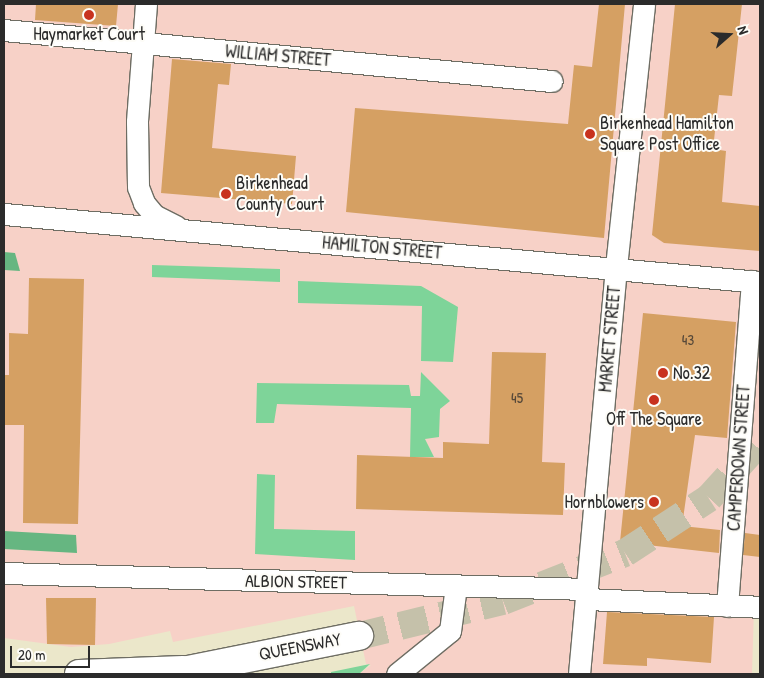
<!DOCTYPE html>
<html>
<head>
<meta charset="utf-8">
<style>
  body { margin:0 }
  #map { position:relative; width:764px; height:678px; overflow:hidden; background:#ebe7ca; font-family:"Patrick Hand",sans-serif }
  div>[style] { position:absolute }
  .built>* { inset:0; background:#f7d1c7 }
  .green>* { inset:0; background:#7ed499 }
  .forest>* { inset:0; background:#66b681 }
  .building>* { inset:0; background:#d5a063 }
  .primary-tunnel>* { height:28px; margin-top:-14px; transform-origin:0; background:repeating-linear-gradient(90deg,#c5c1aa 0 28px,transparent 0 42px) }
  .roads { filter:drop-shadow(1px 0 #6e6d63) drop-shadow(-1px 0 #6e6d63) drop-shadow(0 1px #6e6d63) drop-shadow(0 -1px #6e6d63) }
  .street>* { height:21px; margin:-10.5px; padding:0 10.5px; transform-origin:10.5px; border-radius:10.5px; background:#fff }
  .primary>* { height:28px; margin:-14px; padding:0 14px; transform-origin:14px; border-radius:14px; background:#fff }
  .dots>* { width:14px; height:14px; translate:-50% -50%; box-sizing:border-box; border:2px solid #fdfcf7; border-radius:50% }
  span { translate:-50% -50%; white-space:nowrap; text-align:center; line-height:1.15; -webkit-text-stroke:4px #fdfcf7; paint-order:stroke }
  .number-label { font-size:15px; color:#564839 }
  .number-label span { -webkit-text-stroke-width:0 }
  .poi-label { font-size:18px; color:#2b2b2b }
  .left { translate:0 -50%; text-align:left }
  .right { translate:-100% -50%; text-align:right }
  .street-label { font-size:18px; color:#2b2b2b }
  .frame { position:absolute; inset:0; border:5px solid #2b2b2b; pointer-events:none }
  .north { position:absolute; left:704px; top:10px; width:50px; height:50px; -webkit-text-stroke:4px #fdfcf7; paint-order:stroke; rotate:71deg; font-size:14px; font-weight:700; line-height:20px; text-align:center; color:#2b2b2b }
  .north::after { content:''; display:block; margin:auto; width:18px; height:22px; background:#2b2b2b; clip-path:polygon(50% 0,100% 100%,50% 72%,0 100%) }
  .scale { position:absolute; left:10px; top:646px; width:80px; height:22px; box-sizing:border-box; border:2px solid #2b2b2b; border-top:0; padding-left:6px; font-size:15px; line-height:18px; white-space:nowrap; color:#2b2b2b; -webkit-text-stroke:4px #fdfcf7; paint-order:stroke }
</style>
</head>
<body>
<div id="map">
  <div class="built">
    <i style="clip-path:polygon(4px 4px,760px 4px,760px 607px,754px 607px,752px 674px,359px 674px,371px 665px,366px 664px,354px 606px,173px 642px,170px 631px,109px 644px,71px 647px,4px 638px)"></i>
  </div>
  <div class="green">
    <i style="clip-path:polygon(152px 265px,280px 269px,280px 282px,152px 277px)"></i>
    <i style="clip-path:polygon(298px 281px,421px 286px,458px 307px,453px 362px,421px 361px,422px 306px,298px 303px)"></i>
    <i style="clip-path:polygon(421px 372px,450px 401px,440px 409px,439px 437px,425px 439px,434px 457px,410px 457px,411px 408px,277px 404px,274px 423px,256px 423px,257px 383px,409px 385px,411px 396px,420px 396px)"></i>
    <i style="clip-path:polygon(257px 474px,275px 475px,274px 529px,355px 531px,355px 560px,255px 554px)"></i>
    <i style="clip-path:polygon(370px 664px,359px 674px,331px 674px,331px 672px)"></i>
  </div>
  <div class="forest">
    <i style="clip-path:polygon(4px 252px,15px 253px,20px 271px,4px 270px)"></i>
    <i style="clip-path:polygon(4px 531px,76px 535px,77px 553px,4px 549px)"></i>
  </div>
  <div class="building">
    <i style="clip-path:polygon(36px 4px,118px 4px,116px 26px,35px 20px)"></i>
    <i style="clip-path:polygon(599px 4px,625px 4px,604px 238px,346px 212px,355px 108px,568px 124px,574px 65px,592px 67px)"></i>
    <i style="clip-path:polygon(675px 4px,742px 4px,732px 96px,719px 95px,713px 149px,726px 151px,722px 202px,760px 206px,760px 251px,664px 243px,652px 235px)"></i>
    <i style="clip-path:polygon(172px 59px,231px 64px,229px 85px,218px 84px,212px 148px,296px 156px,292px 204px,161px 193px)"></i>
    <i style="clip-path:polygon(29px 278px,84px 279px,78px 524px,23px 523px,24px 425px,4px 425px,4px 375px,9px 375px,9px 333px,28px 334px)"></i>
    <i style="clip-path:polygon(643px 313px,736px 322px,727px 438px,695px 435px,682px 526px,720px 530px,719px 553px,620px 542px)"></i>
    <i style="clip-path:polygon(492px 352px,546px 353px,542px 462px,565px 463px,563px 515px,356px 509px,357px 455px,443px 458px,443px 442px,489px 444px)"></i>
    <i style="clip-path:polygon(745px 533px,760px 535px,760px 557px,743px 555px)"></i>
    <i style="clip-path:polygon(46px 598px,96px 598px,95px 645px,47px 644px)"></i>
    <i style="clip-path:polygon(607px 612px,714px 617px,711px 663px,647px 658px,647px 666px,603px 664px)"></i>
  </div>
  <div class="primary-tunnel">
    <i style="left:359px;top:636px;width:148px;rotate:-13.7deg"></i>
    <i style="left:503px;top:601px;width:131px;rotate:-21.5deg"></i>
    <i style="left:625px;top:553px;width:100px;rotate:-33.2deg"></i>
    <i style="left:709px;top:498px;width:76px;rotate:-47.7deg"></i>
  </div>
  <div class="roads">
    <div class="street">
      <i style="left:146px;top:4px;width:118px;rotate:94.4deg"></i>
      <i style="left:137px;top:122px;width:65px;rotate:89.1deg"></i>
      <i style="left:138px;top:187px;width:17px;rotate:69deg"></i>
      <i style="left:144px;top:203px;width:16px;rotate:50deg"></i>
      <i style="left:154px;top:215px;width:25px;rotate:27deg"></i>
      <i style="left:4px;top:30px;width:550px;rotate:5.32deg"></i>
      <i style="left:4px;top:214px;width:759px;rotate:5.14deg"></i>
      <i style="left:4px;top:573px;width:583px;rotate:1.57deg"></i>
      <i style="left:587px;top:599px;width:173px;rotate:2.6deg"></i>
      <i style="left:727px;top:606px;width:326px;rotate:-85.6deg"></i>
      <i style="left:397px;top:674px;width:68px;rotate:-39.1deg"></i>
      <i style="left:450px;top:631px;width:45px;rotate:-82.4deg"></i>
      <i style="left:579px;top:674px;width:409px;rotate:-84.8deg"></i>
      <i style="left:616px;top:267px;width:264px;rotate:-83.9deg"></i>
    </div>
    <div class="primary">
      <i style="left:79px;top:674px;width:104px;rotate:-2.2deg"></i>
      <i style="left:168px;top:674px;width:195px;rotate:-11.3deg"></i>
    </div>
  </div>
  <div class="dots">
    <i style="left:89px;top:15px;background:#c8321e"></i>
    <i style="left:590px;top:134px;background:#c8321e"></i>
    <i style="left:226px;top:194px;background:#c8321e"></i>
    <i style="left:663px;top:373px;background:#c8321e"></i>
    <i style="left:654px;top:400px;background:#c8321e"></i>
    <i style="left:654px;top:502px;background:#c8321e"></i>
  </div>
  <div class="number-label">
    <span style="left:688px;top:340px">43</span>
    <span style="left:517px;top:398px">45</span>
  </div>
  <div class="poi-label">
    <span style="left:89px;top:34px">Haymarket Court</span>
    <span class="left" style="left:600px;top:134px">Birkenhead Hamilton<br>Square Post Office</span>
    <span class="left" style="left:236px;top:194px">Birkenhead<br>County Court</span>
    <span class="left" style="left:673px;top:373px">No.32</span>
    <span style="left:654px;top:419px">Off The Square</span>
    <span class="right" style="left:644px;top:502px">Hornblowers</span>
  </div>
  <div class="street-label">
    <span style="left:278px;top:56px;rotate:5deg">WILLIAM STREET</span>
    <span style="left:382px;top:248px;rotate:5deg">HAMILTON STREET</span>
    <span style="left:610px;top:339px;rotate:-85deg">MARKET STREET</span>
    <span style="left:739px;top:458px;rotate:-86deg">CAMPERDOWN STREET</span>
    <span style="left:296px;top:582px;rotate:1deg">ALBION STREET</span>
    <span style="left:300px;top:647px;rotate:-11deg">QUEENSWAY</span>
  </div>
  <div class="frame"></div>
  <div class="north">N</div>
  <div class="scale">20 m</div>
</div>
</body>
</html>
